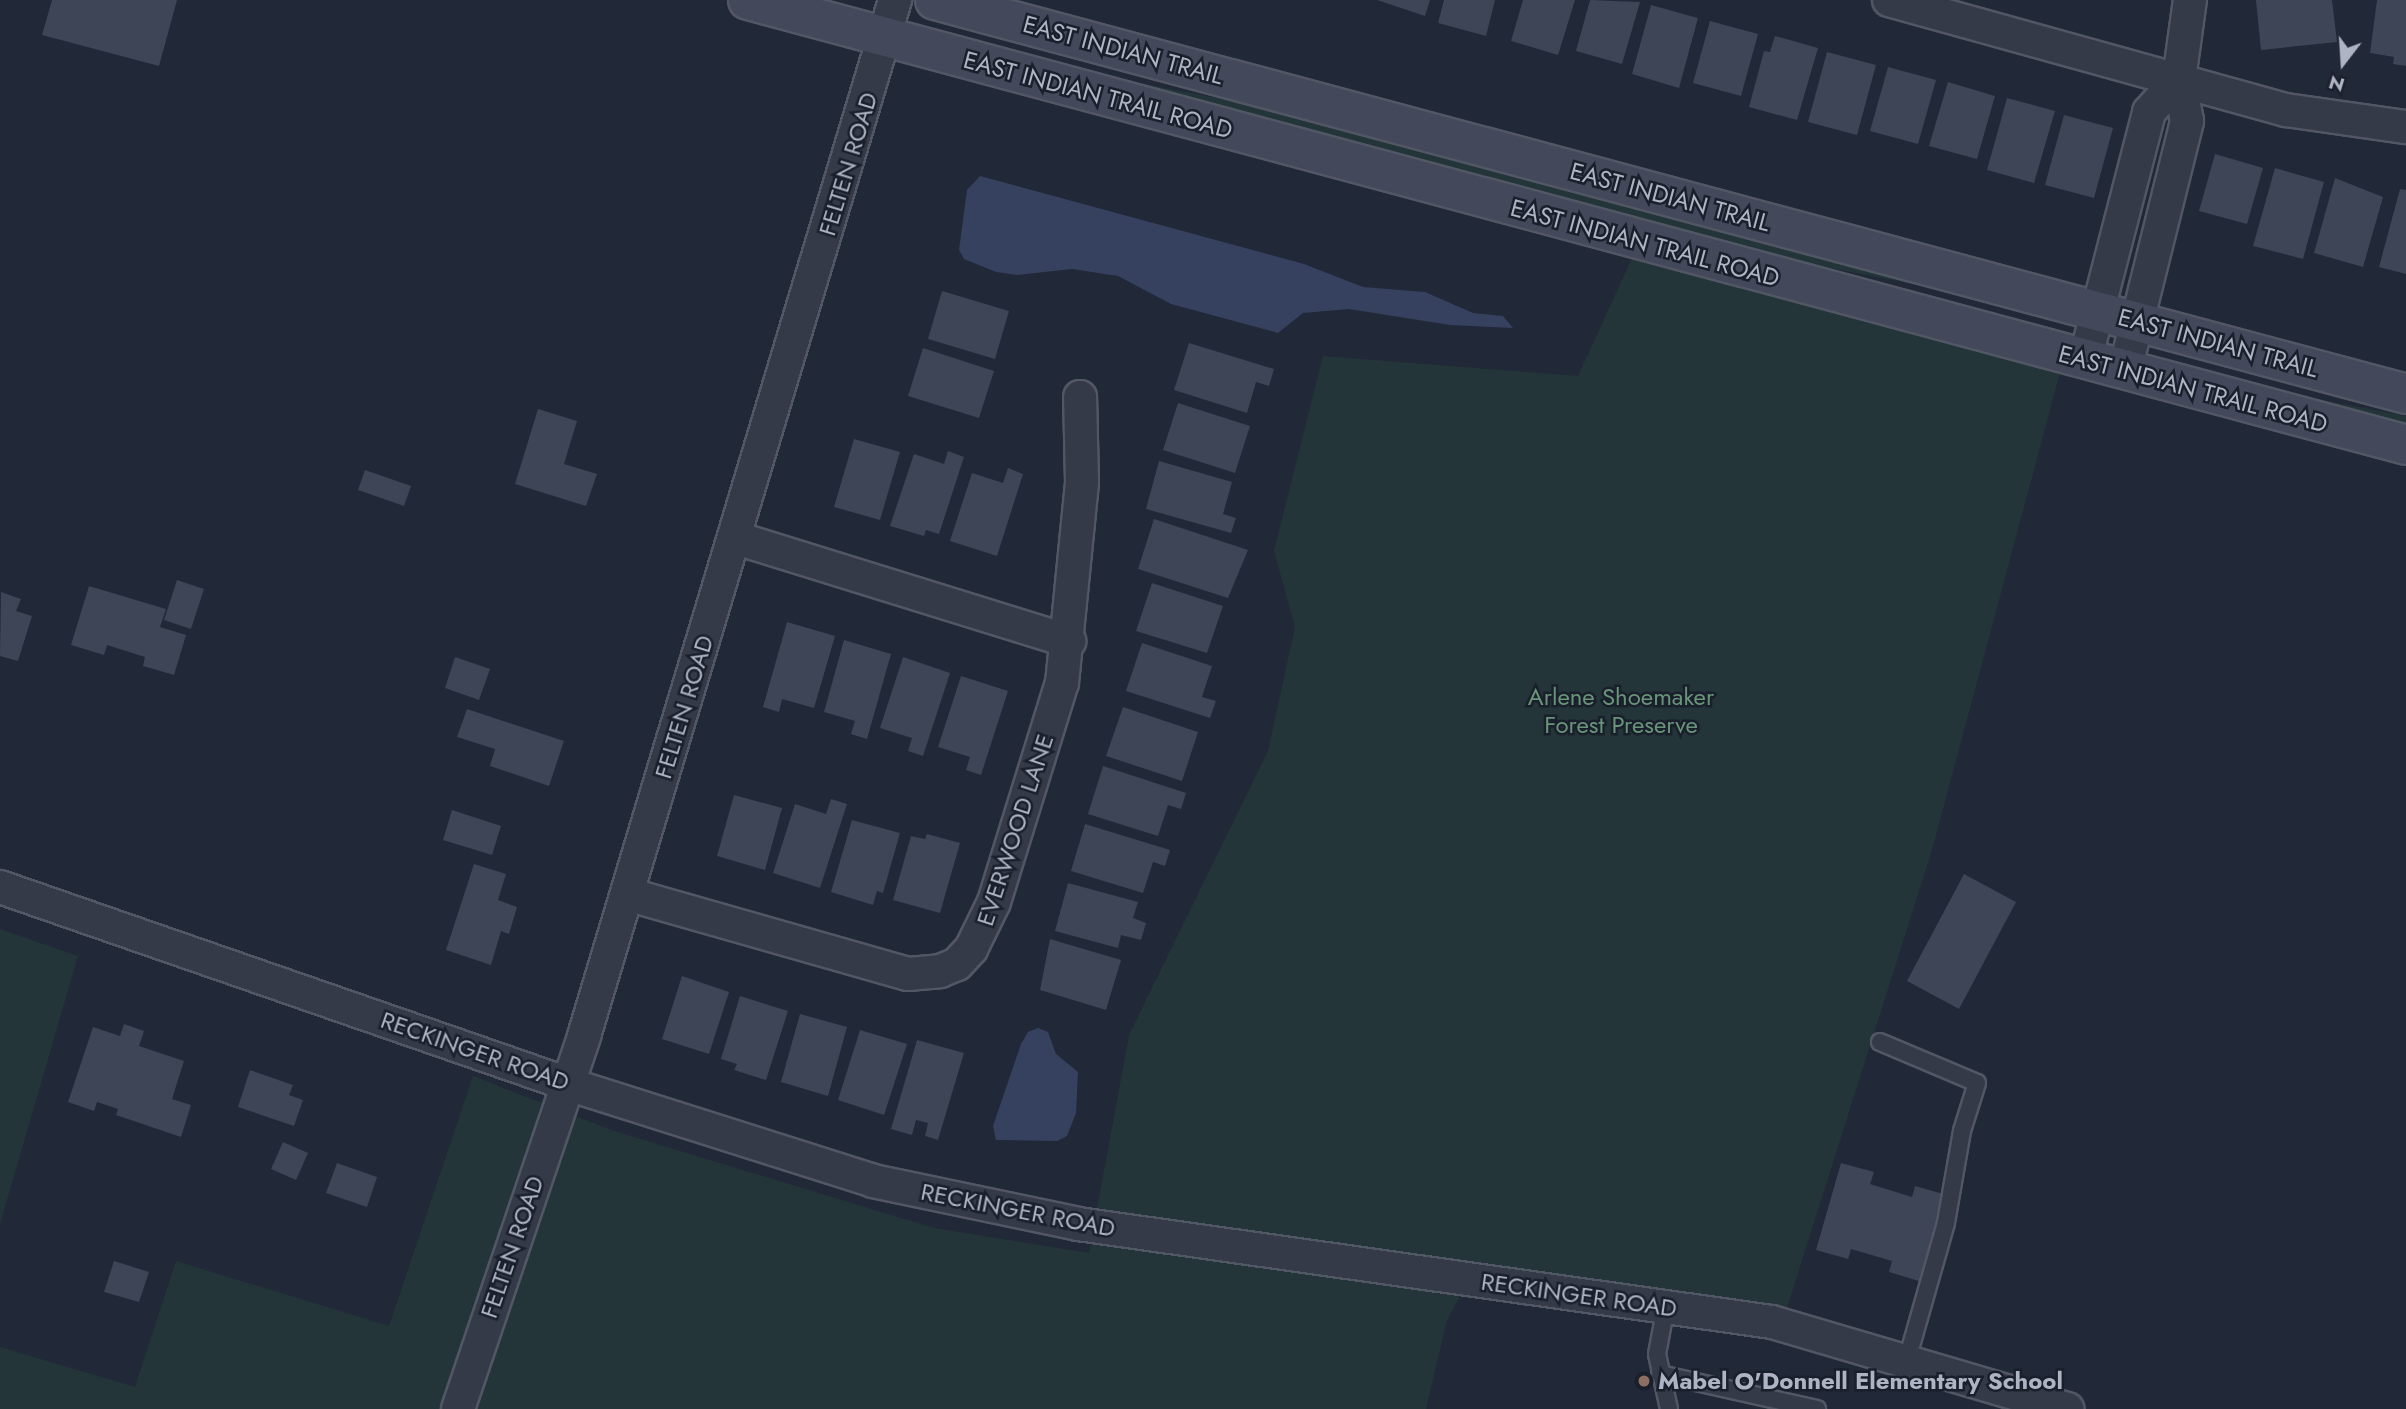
<!DOCTYPE html>
<html>
<head>
<meta charset="utf-8">
<style>
  body { margin:0 }
  #map { position:relative; width:2406px; height:1409px; overflow:hidden; background:#212837; font-family:Jost,sans-serif }
  div>[style] { position:absolute }
  .green>* { inset:0; background:#243539 }
  .water>* { inset:0; background:#35415e }
  .building>* { inset:0; background:#3d4557 }
  .roads { filter:drop-shadow(2px 0 #525765) drop-shadow(-2px 0 #525765) drop-shadow(0 2px #525765) drop-shadow(0 -2px #525765) }
  .lane>* { height:16px; margin:-8px; padding:0 8px; transform-origin:8px; border-radius:8px; background:#353a48 }
  .street>* { height:32px; margin:-16px; padding:0 16px; transform-origin:16px; border-radius:16px; background:#353a48 }
  .secondary>* { height:38px; margin:-19px; padding:0 19px; transform-origin:19px; border-radius:19px; background:#43485a }
  .dots>* { width:19px; height:19px; translate:-50% -50%; box-sizing:border-box; border:4px solid #1a1f2c; border-radius:50% }
  span { translate:-50% -50%; white-space:nowrap; text-align:center; line-height:1.15; -webkit-text-stroke:5px #1a1f2c; paint-order:stroke }
  .street-label { font-size:24px; color:#afb4c4 }
  .park-label { font-size:24px; color:#689478 }
  .poi-label { font-size:24px; color:#afb4c4; font-weight:700 }
  .left { translate:0 -50%; text-align:left }
  .north { position:absolute; left:2308px; top:28px; width:70px; height:70px; -webkit-text-stroke:5px #1a1f2c; paint-order:stroke; rotate:197deg; font-size:19px; font-weight:700; line-height:28px; text-align:center; color:#afb4c4 }
  .north::after { content:''; display:block; margin:auto; width:24px; height:32px; background:#afb4c4; clip-path:polygon(50% 0,100% 100%,50% 72%,0 100%) }
</style>
</head>
<body>
<div id="map">
  <div class="green">
    <i style="clip-path:polygon(1122px 80px,1298px 113px,1913px 278px,1913px 284px,1721px 247px,1119px 86px)"></i>
    <i style="clip-path:polygon(1633px 256px,2061px 369px,1932px 850px,1785px 1314px,1478px 1264px,1447px 1320px,1426px 1409px,0 1409px,0 1347px,135px 1387px,176px 1261px,389px 1326px,473px 1076px,611px 1130px,934px 1228px,1089px 1253px,1129px 1035px,1268px 751px,1295px 627px,1274px 551px,1323px 356px,1578px 376px)"></i>
    <i style="clip-path:polygon(2317px 399px,2406px 416px,2406px 430px,2315px 406px)"></i>
    <i style="clip-path:polygon(0 929px,78px 956px,0 1224px)"></i>
  </div>
  <div class="water">
    <i style="clip-path:polygon(980px 176px,1304px 264px,1363px 287px,1425px 292px,1473px 313px,1503px 316px,1513px 328px,1450px 325px,1349px 309px,1303px 313px,1278px 333px,1171px 304px,1118px 276px,1072px 269px,1017px 275px,996px 272px,964px 259px,959px 250px,967px 190px)"></i>
    <i style="clip-path:polygon(1038px 1028px,1048px 1032px,1056px 1054px,1078px 1072px,1076px 1113px,1067px 1136px,1057px 1141px,996px 1140px,993px 1126px,1021px 1044px,1028px 1032px)"></i>
  </div>
  <div class="building">
    <i style="clip-path:polygon(52px 0,177px 0,159px 66px,42px 35px)"></i>
    <i style="clip-path:polygon(1377px 0,1430px 0,1425px 16px)"></i>
    <i style="clip-path:polygon(1444px 0,1495px 0,1486px 36px,1438px 23px)"></i>
    <i style="clip-path:polygon(1523px 0,1575px 0,1558px 55px,1511px 41px)"></i>
    <i style="clip-path:polygon(1590px 0,1640px 2px,1622px 64px,1576px 51px)"></i>
    <i style="clip-path:polygon(2256px 0,2332px 0,2337px 42px,2261px 50px)"></i>
    <i style="clip-path:polygon(2377px 0,2406px 0,2406px 66px,2393px 64px,2394px 57px,2370px 53px)"></i>
    <i style="clip-path:polygon(1651px 5px,1698px 18px,1679px 88px,1632px 74px)"></i>
    <i style="clip-path:polygon(1710px 21px,1758px 34px,1741px 96px,1693px 83px)"></i>
    <i style="clip-path:polygon(1775px 36px,1818px 48px,1797px 120px,1749px 107px,1764px 51px,1770px 52px)"></i>
    <i style="clip-path:polygon(1827px 52px,1876px 65px,1857px 135px,1808px 122px)"></i>
    <i style="clip-path:polygon(1888px 67px,1936px 80px,1918px 144px,1870px 131px)"></i>
    <i style="clip-path:polygon(1948px 82px,1995px 96px,1977px 159px,1929px 146px)"></i>
    <i style="clip-path:polygon(2007px 98px,2055px 111px,2034px 183px,1987px 170px)"></i>
    <i style="clip-path:polygon(2064px 115px,2113px 128px,2094px 198px,2045px 185px)"></i>
    <i style="clip-path:polygon(2215px 154px,2263px 168px,2247px 224px,2199px 211px)"></i>
    <i style="clip-path:polygon(2275px 168px,2324px 182px,2303px 259px,2253px 246px)"></i>
    <i style="clip-path:polygon(2335px 178px,2383px 197px,2363px 267px,2314px 253px)"></i>
    <i style="clip-path:polygon(2400px 189px,2406px 190px,2406px 274px,2379px 267px)"></i>
    <i style="clip-path:polygon(942px 291px,1009px 311px,995px 359px,928px 339px)"></i>
    <i style="clip-path:polygon(1189px 343px,1274px 369px,1269px 386px,1256px 382px,1247px 413px,1174px 390px)"></i>
    <i style="clip-path:polygon(923px 348px,994px 371px,979px 418px,908px 396px)"></i>
    <i style="clip-path:polygon(1178px 403px,1250px 426px,1235px 473px,1163px 450px)"></i>
    <i style="clip-path:polygon(538px 409px,577px 421px,564px 464px,597px 474px,586px 506px,515px 484px)"></i>
    <i style="clip-path:polygon(854px 439px,900px 452px,880px 520px,834px 507px)"></i>
    <i style="clip-path:polygon(948px 451px,964px 457px,939px 534px,926px 530px,924px 536px,890px 526px,914px 454px,944px 464px)"></i>
    <i style="clip-path:polygon(1159px 461px,1232px 482px,1223px 514px,1236px 518px,1231px 533px,1146px 509px)"></i>
    <i style="clip-path:polygon(1008px 468px,1023px 474px,997px 556px,950px 541px,972px 473px,1003px 483px)"></i>
    <i style="clip-path:polygon(365px 470px,411px 486px,404px 506px,358px 490px)"></i>
    <i style="clip-path:polygon(1154px 519px,1248px 550px,1228px 598px,1138px 569px)"></i>
    <i style="clip-path:polygon(177px 580px,204px 589px,191px 629px,164px 620px)"></i>
    <i style="clip-path:polygon(1152px 583px,1223px 606px,1207px 653px,1136px 631px)"></i>
    <i style="clip-path:polygon(89px 586px,166px 609px,160px 627px,186px 635px,174px 675px,143px 666px,145px 657px,107px 645px,104px 655px,71px 645px)"></i>
    <i style="clip-path:polygon(1px 592px,21px 599px,16px 611px,32px 616px,18px 661px,0 656px)"></i>
    <i style="clip-path:polygon(787px 622px,835px 636px,814px 708px,782px 699px,779px 712px,763px 707px)"></i>
    <i style="clip-path:polygon(844px 640px,891px 654px,867px 739px,851px 734px,855px 721px,824px 712px)"></i>
    <i style="clip-path:polygon(1142px 643px,1212px 666px,1202px 697px,1216px 701px,1210px 718px,1126px 691px)"></i>
    <i style="clip-path:polygon(455px 657px,490px 669px,479px 700px,445px 688px)"></i>
    <i style="clip-path:polygon(903px 657px,950px 673px,923px 756px,908px 751px,912px 738px,880px 728px)"></i>
    <i style="clip-path:polygon(961px 676px,1008px 691px,981px 775px,966px 770px,970px 757px,938px 747px)"></i>
    <i style="clip-path:polygon(1123px 707px,1198px 732px,1182px 781px,1106px 756px)"></i>
    <i style="clip-path:polygon(467px 709px,564px 741px,549px 786px,490px 766px,495px 749px,457px 737px)"></i>
    <i style="clip-path:polygon(1103px 766px,1186px 793px,1181px 809px,1168px 805px,1158px 836px,1088px 814px)"></i>
    <i style="clip-path:polygon(734px 795px,782px 808px,765px 870px,717px 856px)"></i>
    <i style="clip-path:polygon(831px 799px,847px 804px,820px 888px,773px 873px,795px 804px,826px 814px)"></i>
    <i style="clip-path:polygon(452px 810px,501px 826px,492px 855px,443px 840px)"></i>
    <i style="clip-path:polygon(852px 820px,900px 833px,883px 893px,877px 891px,873px 905px,831px 892px)"></i>
    <i style="clip-path:polygon(1085px 824px,1170px 850px,1165px 866px,1153px 862px,1143px 893px,1071px 871px)"></i>
    <i style="clip-path:polygon(927px 834px,960px 843px,940px 913px,893px 900px,911px 836px,925px 839px)"></i>
    <i style="clip-path:polygon(474px 864px,506px 874px,498px 900px,517px 907px,509px 934px,501px 931px,491px 965px,446px 950px)"></i>
    <i style="clip-path:polygon(1964px 874px,2016px 902px,1959px 1009px,1907px 981px)"></i>
    <i style="clip-path:polygon(1068px 883px,1138px 902px,1133px 918px,1146px 923px,1141px 940px,1121px 935px,1118px 948px,1055px 931px)"></i>
    <i style="clip-path:polygon(1050px 939px,1121px 960px,1106px 1010px,1040px 990px)"></i>
    <i style="clip-path:polygon(682px 976px,729px 992px,709px 1054px,662px 1039px)"></i>
    <i style="clip-path:polygon(740px 996px,788px 1011px,766px 1080px,734px 1070px,737px 1064px,721px 1059px)"></i>
    <i style="clip-path:polygon(800px 1014px,847px 1027px,828px 1096px,781px 1082px)"></i>
    <i style="clip-path:polygon(124px 1024px,144px 1031px,139px 1046px,184px 1061px,172px 1099px,191px 1105px,181px 1137px,116px 1115px,118px 1109px,97px 1102px,94px 1111px,68px 1102px,93px 1027px,120px 1036px)"></i>
    <i style="clip-path:polygon(860px 1030px,907px 1044px,884px 1115px,838px 1100px)"></i>
    <i style="clip-path:polygon(917px 1040px,964px 1053px,938px 1140px,925px 1136px,928px 1123px,916px 1120px,912px 1135px,891px 1129px)"></i>
    <i style="clip-path:polygon(250px 1070px,293px 1085px,289px 1095px,303px 1100px,294px 1126px,238px 1107px)"></i>
    <i style="clip-path:polygon(283px 1142px,308px 1153px,296px 1180px,271px 1169px)"></i>
    <i style="clip-path:polygon(337px 1163px,377px 1177px,367px 1207px,326px 1193px)"></i>
    <i style="clip-path:polygon(1841px 1163px,1874px 1172px,1870px 1184px,1912px 1197px,1915px 1186px,1947px 1195px,1922px 1282px,1889px 1272px,1892px 1261px,1851px 1249px,1848px 1259px,1816px 1250px)"></i>
    <i style="clip-path:polygon(114px 1261px,149px 1272px,139px 1302px,104px 1292px)"></i>
  </div>
  <div class="roads">
    <div class="lane">
      <i style="left:1880px;top:1042px;width:105px;rotate:22.9deg"></i>
      <i style="left:1977px;top:1083px;width:50px;rotate:107.4deg"></i>
      <i style="left:1962px;top:1131px;width:93px;rotate:99.9deg"></i>
      <i style="left:1946px;top:1223px;width:142px;rotate:105.9deg"></i>
      <i style="left:1666px;top:1306px;width:49px;rotate:100.6deg"></i>
      <i style="left:1657px;top:1354px;width:56px;rotate:77.7deg"></i>
      <i style="left:1660px;top:1374px;width:161px;rotate:12.6deg"></i>
    </div>
    <div class="street">
      <i style="left:1889px;top:0;width:412px;rotate:15.5deg"></i>
      <i style="left:2286px;top:110px;width:121px;rotate:8.1deg"></i>
      <i style="left:2085px;top:360px;width:256px;rotate:-75.5deg"></i>
      <i style="left:2149px;top:112px;width:45px;rotate:-47.7deg"></i>
      <i style="left:2125px;top:370px;width:257px;rotate:-76deg"></i>
      <i style="left:2187px;top:121px;width:43px;rotate:-100.8deg"></i>
      <i style="left:2179px;top:79px;width:80px;rotate:-82.1deg"></i>
      <i style="left:736px;top:538px;width:349px;rotate:17.2deg"></i>
      <i style="left:0;top:887px;width:601px;rotate:19.13deg"></i>
      <i style="left:568px;top:1084px;width:320px;rotate:17.6deg"></i>
      <i style="left:873px;top:1181px;width:209px;rotate:11.8deg"></i>
      <i style="left:1078px;top:1224px;width:701px;rotate:8.04deg"></i>
      <i style="left:1772px;top:1322px;width:308px;rotate:16.4deg"></i>
      <i style="left:627px;top:894px;width:292px;rotate:15.9deg"></i>
      <i style="left:908px;top:974px;width:32px;rotate:-5deg"></i>
      <i style="left:940px;top:971px;width:18px;rotate:-22deg"></i>
      <i style="left:957px;top:964px;width:21px;rotate:-47deg"></i>
      <i style="left:971px;top:949px;width:52px;rotate:-63.9deg"></i>
      <i style="left:994px;top:902px;width:229px;rotate:-72.8deg"></i>
      <i style="left:1062px;top:683px;width:202px;rotate:-84.3deg"></i>
      <i style="left:1082px;top:482px;width:85px;rotate:-91.3deg"></i>
      <i style="left:458px;top:1409px;width:394px;rotate:-71.3deg"></i>
      <i style="left:584px;top:1036px;width:1082px;rotate:-73.29deg"></i>
    </div>
    <div class="secondary">
      <i style="left:748px;top:0;width:1717px;rotate:15.02deg"></i>
      <i style="left:935px;top:0;width:1523px;rotate:14.99deg"></i>
    </div>
  </div>
  <div class="dots">
    <i style="left:1644px;top:1381px;background:#8d6e63"></i>
  </div>
  <div class="street-label">
    <span style="left:1123px;top:50px;rotate:15deg">EAST INDIAN TRAIL</span>
    <span style="left:1098px;top:95px;rotate:15deg">EAST INDIAN TRAIL ROAD</span>
    <span style="left:848px;top:164px;rotate:-73deg">FELTEN ROAD</span>
    <span style="left:1670px;top:197px;rotate:15deg">EAST INDIAN TRAIL</span>
    <span style="left:1645px;top:243px;rotate:15deg">EAST INDIAN TRAIL ROAD</span>
    <span style="left:2218px;top:343px;rotate:15deg">EAST INDIAN TRAIL</span>
    <span style="left:2193px;top:389px;rotate:15deg">EAST INDIAN TRAIL ROAD</span>
    <span style="left:684px;top:707px;rotate:-73deg">FELTEN ROAD</span>
    <span style="left:1015px;top:830px;rotate:-72deg">EVERWOOD LANE</span>
    <span style="left:475px;top:1051px;rotate:19deg">RECKINGER ROAD</span>
    <span style="left:1018px;top:1210px;rotate:11deg">RECKINGER ROAD</span>
    <span style="left:512px;top:1247px;rotate:-71deg">FELTEN ROAD</span>
    <span style="left:1579px;top:1295px;rotate:8deg">RECKINGER ROAD</span>
  </div>
  <div class="park-label">
    <span style="left:1621px;top:711px">Arlene Shoemaker<br>Forest Preserve</span>
  </div>
  <div class="poi-label">
    <span class="left" style="left:1658px;top:1381px">Mabel O'Donnell Elementary School</span>
  </div>
  <div class="north">N</div>
</div>
</body>
</html>
